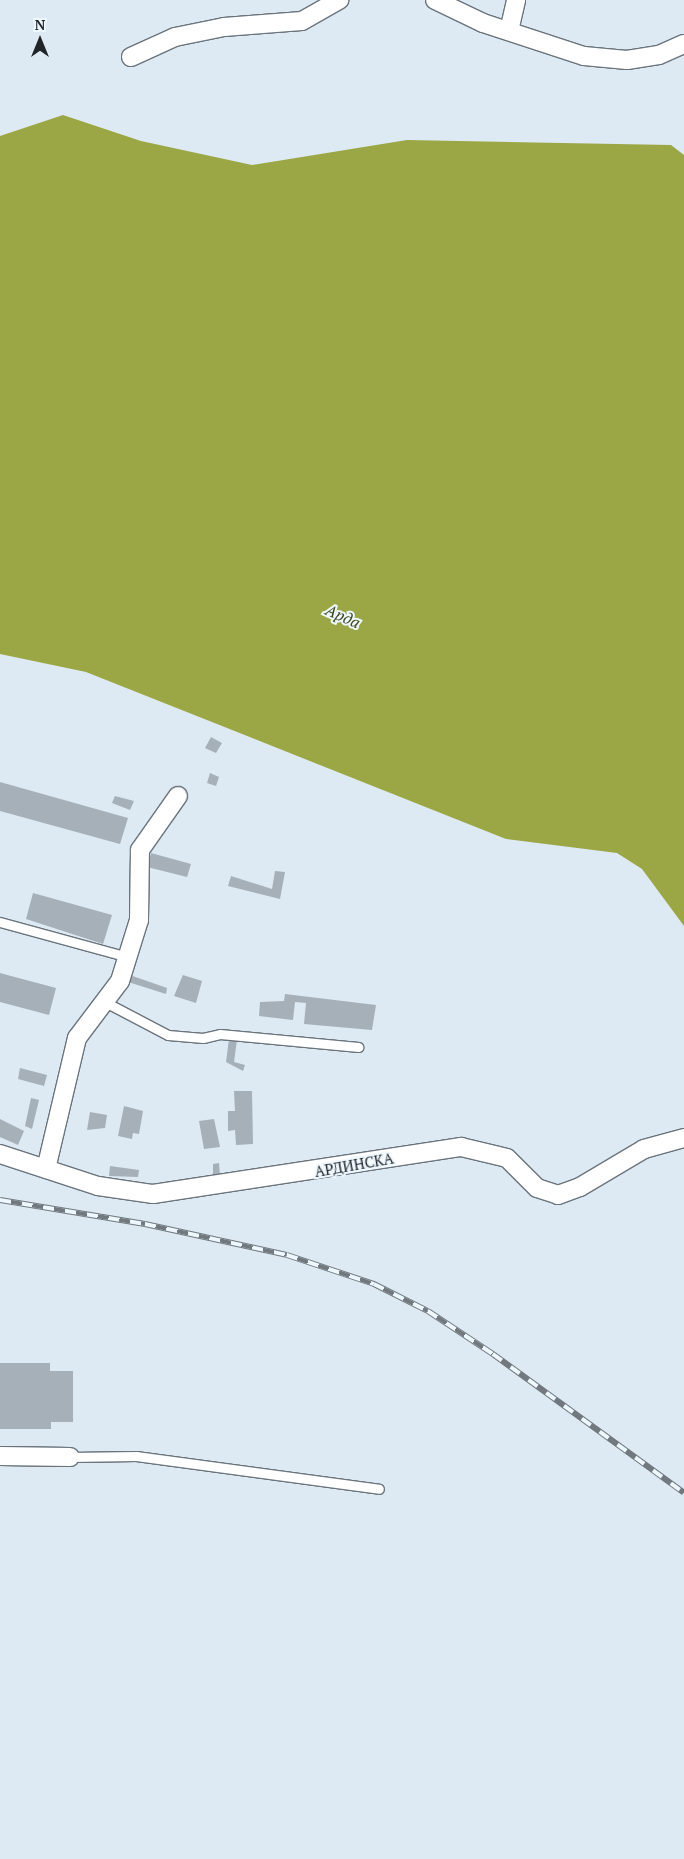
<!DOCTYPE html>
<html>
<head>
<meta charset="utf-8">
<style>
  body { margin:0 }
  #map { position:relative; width:684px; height:1859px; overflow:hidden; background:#deeaf3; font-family:"PT Serif",serif }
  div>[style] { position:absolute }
  .water>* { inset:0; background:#9ba745 }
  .building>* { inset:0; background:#a5b0b9 }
  .roads { filter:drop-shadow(1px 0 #6a747c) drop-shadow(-1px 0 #6a747c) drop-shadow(0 1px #6a747c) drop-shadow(0 -1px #6a747c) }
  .lane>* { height:9px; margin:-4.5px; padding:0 4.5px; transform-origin:4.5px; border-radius:4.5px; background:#fff }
  .street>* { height:18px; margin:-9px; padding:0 9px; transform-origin:9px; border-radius:9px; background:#fff }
  .rail>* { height:5.5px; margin-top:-2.75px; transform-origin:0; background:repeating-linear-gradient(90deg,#edf7fe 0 11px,#71797e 0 22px); box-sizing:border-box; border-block:1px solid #71797e }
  span { translate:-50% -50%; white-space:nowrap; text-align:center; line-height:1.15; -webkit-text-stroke:4px #edf7fe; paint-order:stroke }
  .street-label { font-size:15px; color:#212528 }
  .water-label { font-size:16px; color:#3f451c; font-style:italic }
  .north { position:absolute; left:15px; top:15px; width:50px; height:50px; -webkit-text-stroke:4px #edf7fe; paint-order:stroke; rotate:0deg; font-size:14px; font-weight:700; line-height:20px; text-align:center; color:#212528 }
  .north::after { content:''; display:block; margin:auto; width:18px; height:22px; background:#212528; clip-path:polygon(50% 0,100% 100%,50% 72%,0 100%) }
</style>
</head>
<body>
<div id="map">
  <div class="water">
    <i style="clip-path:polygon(63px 115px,141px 141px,252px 165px,407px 140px,671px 145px,684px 155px,684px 926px,642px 869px,617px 853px,506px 839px,86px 672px,0 654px,0 136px)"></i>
  </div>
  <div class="building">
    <i style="clip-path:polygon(211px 737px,222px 743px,216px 753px,205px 748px)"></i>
    <i style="clip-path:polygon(210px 773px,219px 777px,216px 786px,207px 783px)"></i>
    <i style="clip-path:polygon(0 782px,128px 818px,120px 844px,0 811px)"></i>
    <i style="clip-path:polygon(115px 796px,134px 801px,130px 810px,112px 803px)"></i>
    <i style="clip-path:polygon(151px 853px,191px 864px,187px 877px,147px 867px)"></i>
    <i style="clip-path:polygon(275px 871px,285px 872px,280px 899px,228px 886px,231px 876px,272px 889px)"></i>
    <i style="clip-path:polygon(33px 893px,112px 915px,103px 944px,26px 919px)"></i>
    <i style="clip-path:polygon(0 973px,56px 988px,49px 1015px,0 1002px)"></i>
    <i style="clip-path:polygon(127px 974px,167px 988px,166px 994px,125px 981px)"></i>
    <i style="clip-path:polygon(183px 975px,202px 981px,196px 1003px,174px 996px)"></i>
    <i style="clip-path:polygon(285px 994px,376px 1005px,372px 1030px,304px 1024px,306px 1003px,295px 1002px,293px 1020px,259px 1016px,260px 1002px,284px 1001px)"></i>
    <i style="clip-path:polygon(229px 1039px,237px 1040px,234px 1062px,245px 1065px,243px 1071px,226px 1062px)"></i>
    <i style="clip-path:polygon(20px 1068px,47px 1075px,44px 1086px,18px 1079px)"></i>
    <i style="clip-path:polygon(234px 1091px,252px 1091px,253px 1144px,236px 1145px,235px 1130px,228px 1131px,228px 1111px,235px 1111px)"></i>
    <i style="clip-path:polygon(31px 1098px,39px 1100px,32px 1129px,25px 1126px)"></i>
    <i style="clip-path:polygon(124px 1106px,143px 1111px,139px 1134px,133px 1133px,132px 1139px,118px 1136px)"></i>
    <i style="clip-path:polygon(90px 1112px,107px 1115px,105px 1128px,87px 1130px)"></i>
    <i style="clip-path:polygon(0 1119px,24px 1131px,18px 1145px,0 1137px)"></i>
    <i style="clip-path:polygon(214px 1119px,220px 1147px,204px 1149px,199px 1121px)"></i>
    <i style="clip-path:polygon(219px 1163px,220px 1176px,213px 1177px,213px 1164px)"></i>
    <i style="clip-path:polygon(110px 1166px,139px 1170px,138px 1177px,109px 1176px)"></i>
    <i style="clip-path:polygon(0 1363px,50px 1363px,50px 1371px,73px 1371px,73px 1422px,51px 1422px,51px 1429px,0 1429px)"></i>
  </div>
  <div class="roads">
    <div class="lane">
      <i style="left:0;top:922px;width:133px;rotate:15.3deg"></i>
      <i style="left:105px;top:1002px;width:71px;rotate:27.6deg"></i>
      <i style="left:168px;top:1035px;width:35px;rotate:5deg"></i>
      <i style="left:203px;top:1038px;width:17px;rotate:-13deg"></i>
      <i style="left:220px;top:1034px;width:139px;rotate:5.4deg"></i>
      <i style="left:70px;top:1457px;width:66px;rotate:-0.9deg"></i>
      <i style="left:136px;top:1456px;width:245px;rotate:7.7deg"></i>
    </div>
    <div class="street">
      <i style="left:435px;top:0;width:53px;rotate:25.6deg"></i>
      <i style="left:483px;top:23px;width:106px;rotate:18.1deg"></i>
      <i style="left:584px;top:56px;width:43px;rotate:5.3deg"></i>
      <i style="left:627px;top:60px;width:32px;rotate:-9deg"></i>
      <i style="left:659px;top:55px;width:27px;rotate:-24deg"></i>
      <i style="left:509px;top:31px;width:32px;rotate:-77deg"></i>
      <i style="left:131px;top:57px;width:48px;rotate:-24.4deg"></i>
      <i style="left:175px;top:37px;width:50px;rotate:-11.5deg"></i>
      <i style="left:224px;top:27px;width:78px;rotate:-4.4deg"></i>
      <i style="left:302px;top:21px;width:43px;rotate:-29.6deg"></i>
      <i style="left:0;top:1154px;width:103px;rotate:18.1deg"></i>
      <i style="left:98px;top:1186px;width:56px;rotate:8.3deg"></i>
      <i style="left:153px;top:1194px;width:312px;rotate:-8.7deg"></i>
      <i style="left:461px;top:1147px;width:47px;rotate:13.4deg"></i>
      <i style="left:507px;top:1158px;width:42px;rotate:45deg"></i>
      <i style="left:537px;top:1188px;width:22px;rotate:18deg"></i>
      <i style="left:558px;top:1195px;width:23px;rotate:-20deg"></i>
      <i style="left:580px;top:1187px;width:74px;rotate:-30.7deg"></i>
      <i style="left:644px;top:1149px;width:41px;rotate:-15.4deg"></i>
      <i style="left:46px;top:1169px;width:135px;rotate:-76.7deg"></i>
      <i style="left:77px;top:1038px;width:71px;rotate:-53deg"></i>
      <i style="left:120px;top:981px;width:64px;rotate:-72.7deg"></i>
      <i style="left:139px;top:920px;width:70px;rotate:-89.2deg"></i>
      <i style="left:140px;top:850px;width:66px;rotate:-54.9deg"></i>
      <i style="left:0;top:1456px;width:70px;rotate:0.8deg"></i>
    </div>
  </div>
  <div class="rail">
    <i style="left:0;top:1200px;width:147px;rotate:9.4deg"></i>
    <i style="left:145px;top:1224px;width:145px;rotate:12.3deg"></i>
    <i style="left:287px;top:1255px;width:92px;rotate:18.4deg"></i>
    <i style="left:374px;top:1284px;width:60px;rotate:26.6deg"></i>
    <i style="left:428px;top:1311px;width:78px;rotate:33.5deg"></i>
    <i style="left:493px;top:1354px;width:236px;rotate:36deg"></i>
  </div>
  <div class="street-label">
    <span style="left:354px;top:1165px;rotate:-10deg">АРДИНСКА</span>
  </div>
  <div class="water-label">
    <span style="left:343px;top:616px;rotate:24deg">Арда</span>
  </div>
  <div class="north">N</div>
</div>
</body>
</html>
